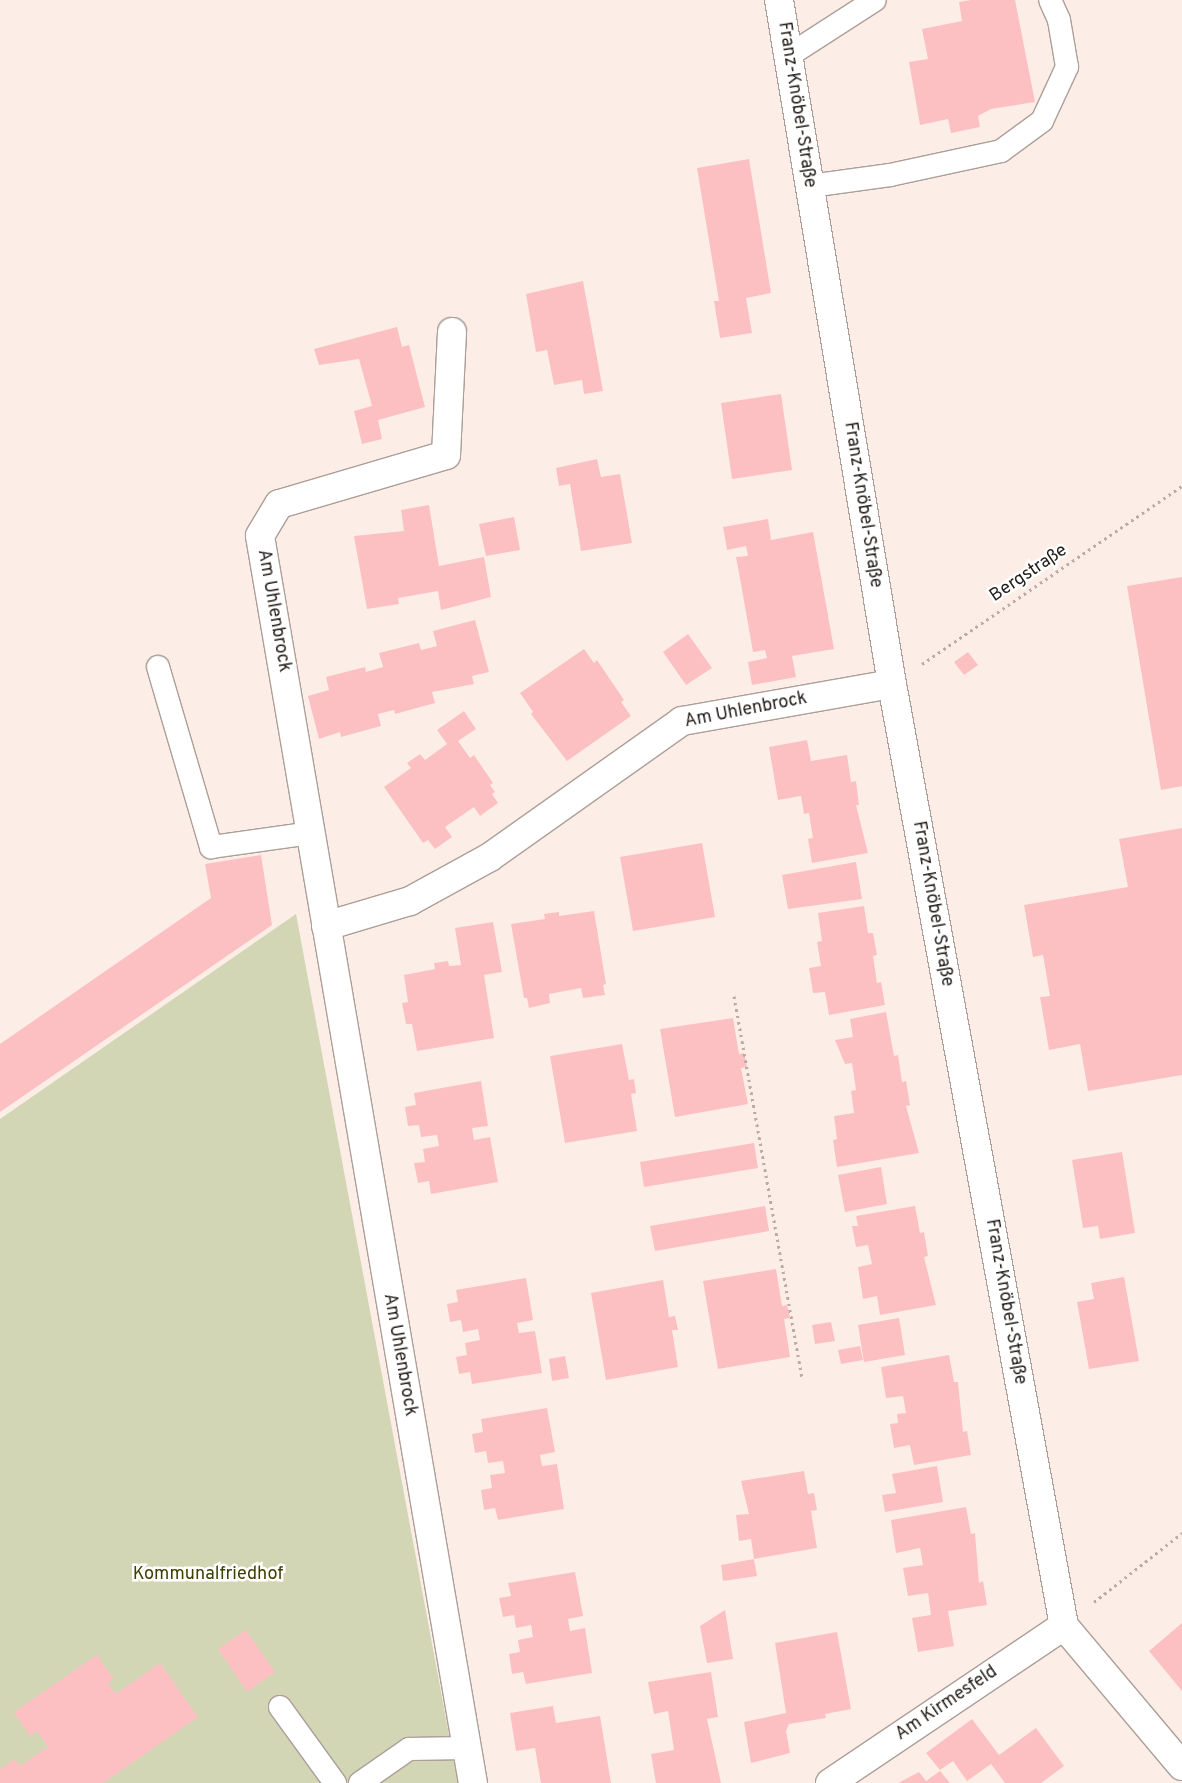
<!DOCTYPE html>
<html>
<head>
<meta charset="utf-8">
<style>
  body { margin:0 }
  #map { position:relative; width:1182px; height:1783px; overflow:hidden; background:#fceee6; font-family:Overpass,sans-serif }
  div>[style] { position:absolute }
  .green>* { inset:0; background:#d3d6b5 }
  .building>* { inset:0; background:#fcc0c2 }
  .path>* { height:3px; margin-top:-1.5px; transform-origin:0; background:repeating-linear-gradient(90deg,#b8aca6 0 2.5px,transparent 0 6.5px) }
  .roads { filter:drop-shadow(1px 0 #ac9e98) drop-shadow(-1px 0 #ac9e98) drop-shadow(0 1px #ac9e98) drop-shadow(0 -1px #ac9e98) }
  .service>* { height:22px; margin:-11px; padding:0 11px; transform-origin:11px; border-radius:11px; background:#fff }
  .minor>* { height:28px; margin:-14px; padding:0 14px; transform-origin:14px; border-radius:14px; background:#fff }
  span { translate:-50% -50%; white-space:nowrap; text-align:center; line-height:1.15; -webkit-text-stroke:5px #fff; paint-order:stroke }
  .street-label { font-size:18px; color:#211c19 }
  .park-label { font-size:18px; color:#3e4000 }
</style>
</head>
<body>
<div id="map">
  <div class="green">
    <i style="clip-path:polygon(296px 914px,458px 1783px,0 1783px,0 1119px)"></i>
  </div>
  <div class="building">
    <i style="clip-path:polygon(971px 0,1015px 0,1035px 102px,991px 109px,978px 116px,980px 127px,951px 133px,948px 119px,920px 125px,909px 62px,928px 59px,922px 29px,962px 21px,959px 2px)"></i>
    <i style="clip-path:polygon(749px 159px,771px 293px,746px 298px,752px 333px,720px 338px,714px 301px,719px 301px,697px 168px)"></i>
    <i style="clip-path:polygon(583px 281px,603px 391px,584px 394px,582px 380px,554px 385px,547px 350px,536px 352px,526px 294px)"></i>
    <i style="clip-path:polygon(397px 327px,402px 347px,409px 345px,425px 407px,378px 420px,382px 439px,362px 444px,354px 411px,372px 406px,359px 359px,319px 365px,314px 349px)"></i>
    <i style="clip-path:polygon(781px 394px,792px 470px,732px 479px,721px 403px)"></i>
    <i style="clip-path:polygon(597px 459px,601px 477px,620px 474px,632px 543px,581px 551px,570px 484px,559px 486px,556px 468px)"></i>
    <i style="clip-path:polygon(429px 505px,439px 566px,484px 557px,491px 597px,441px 610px,438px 591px,398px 598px,399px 604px,367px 609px,354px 536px,404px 531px,401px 510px)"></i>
    <i style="clip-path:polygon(514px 517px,520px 550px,486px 556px,479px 524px)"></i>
    <i style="clip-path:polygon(768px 519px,771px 540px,813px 532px,834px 649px,792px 656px,796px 677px,752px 685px,748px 662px,767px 658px,765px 650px,753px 652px,741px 584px,736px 557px,748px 556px,746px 546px,727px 550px,723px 527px)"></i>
    <i style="clip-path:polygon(1182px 577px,1182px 786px,1161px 790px,1127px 586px)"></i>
    <i style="clip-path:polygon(475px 620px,489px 672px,472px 676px,474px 684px,432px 692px,435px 703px,395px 714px,394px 710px,378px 714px,381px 726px,341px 737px,340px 732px,319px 739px,308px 696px,329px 690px,326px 677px,365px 667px,366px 672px,383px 667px,379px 653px,419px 643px,421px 650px,437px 646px,433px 631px)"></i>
    <i style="clip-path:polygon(688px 634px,712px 668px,686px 685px,663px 652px)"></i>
    <i style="clip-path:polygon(584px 649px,594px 663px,597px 660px,624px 700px,621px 702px,631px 716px,567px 761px,531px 714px,533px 712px,520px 693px)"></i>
    <i style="clip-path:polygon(968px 652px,978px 665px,964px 675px,954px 662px)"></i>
    <i style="clip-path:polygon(464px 711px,476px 729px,458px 741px,470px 758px,474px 755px,493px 783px,490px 785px,495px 792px,492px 794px,498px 803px,480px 816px,474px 807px,445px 827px,452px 837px,435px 849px,428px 840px,423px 843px,384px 787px,411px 768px,407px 763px,420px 754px,425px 760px,447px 744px,437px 730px)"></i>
    <i style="clip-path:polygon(807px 740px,811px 761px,847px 755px,851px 782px,856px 781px,859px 805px,856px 805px,868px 853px,812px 863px,808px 839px,813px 838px,809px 813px,804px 814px,801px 796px,778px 800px,769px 747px)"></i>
    <i style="clip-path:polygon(1182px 828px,1182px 1075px,1088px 1091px,1080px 1044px,1049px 1050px,1040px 997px,1050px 996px,1043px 955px,1033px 957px,1024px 905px,1128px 887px,1119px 839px)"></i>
    <i style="clip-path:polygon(702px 843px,715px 917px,633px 931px,620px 857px)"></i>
    <i style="clip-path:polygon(261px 855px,272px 925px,0 1112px,0 1044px,211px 898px,205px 864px)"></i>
    <i style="clip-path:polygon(856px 862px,862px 899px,788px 909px,782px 875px)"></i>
    <i style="clip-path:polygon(864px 906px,868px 933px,873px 933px,877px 955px,873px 956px,877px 983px,881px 982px,885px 1005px,829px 1015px,825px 992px,813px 993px,809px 968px,821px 966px,817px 942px,822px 941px,818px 913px)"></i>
    <i style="clip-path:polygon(594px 911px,606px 984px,603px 985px,605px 995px,583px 998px,581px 988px,549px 994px,550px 1003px,529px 1008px,527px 998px,524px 998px,511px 924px,545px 919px,544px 914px,559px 912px,559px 916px)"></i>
    <i style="clip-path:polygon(493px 922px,502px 972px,484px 975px,494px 1038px,417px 1051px,412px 1024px,406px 1024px,402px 1003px,408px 1002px,404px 975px,435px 969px,434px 963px,448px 961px,449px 966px,461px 965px,455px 928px)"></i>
    <i style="clip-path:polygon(886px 1012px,894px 1056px,898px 1055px,902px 1082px,906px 1081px,910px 1105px,906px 1106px,919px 1153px,837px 1167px,833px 1140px,837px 1139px,834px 1116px,854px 1113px,851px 1091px,856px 1090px,852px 1063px,845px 1064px,835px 1040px,853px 1037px,850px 1019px)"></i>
    <i style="clip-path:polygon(733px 1018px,739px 1054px,744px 1053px,747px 1067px,741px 1068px,748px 1104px,675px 1117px,660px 1029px)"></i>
    <i style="clip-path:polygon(622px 1044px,629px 1080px,634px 1079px,636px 1093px,631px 1094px,637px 1131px,565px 1143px,550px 1056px)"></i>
    <i style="clip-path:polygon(481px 1081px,488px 1126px,472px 1128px,474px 1140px,490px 1137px,498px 1182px,431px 1194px,429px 1181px,418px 1183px,414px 1163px,425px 1162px,423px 1149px,439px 1146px,437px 1135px,421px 1137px,419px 1125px,408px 1126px,405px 1107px,416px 1105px,414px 1093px)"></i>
    <i style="clip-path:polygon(754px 1143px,758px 1168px,644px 1187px,640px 1162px)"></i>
    <i style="clip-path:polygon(1122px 1152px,1135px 1233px,1100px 1239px,1098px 1226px,1083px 1228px,1072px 1160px)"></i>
    <i style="clip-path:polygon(881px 1167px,887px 1204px,845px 1212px,838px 1175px)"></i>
    <i style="clip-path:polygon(765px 1206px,769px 1231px,655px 1251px,650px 1226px)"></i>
    <i style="clip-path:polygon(915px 1206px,920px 1233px,924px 1232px,928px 1256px,924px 1257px,936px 1305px,880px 1315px,877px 1296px,863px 1299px,858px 1267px,872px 1264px,868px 1245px,856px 1247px,852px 1226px,858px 1226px,856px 1216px)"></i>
    <i style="clip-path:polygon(776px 1269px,782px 1306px,787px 1305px,790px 1318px,784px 1319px,790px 1357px,718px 1369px,703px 1281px)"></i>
    <i style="clip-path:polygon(1124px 1277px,1139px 1361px,1089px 1369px,1077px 1302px,1094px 1299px,1091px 1283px)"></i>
    <i style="clip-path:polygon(526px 1278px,533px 1320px,517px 1323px,519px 1333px,535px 1331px,542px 1373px,472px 1384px,470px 1372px,459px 1374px,456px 1357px,467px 1355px,465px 1343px,480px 1340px,478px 1329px,463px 1332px,461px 1320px,450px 1322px,447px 1304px,458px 1302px,456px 1290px)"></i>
    <i style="clip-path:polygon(663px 1280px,669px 1317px,675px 1316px,678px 1330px,672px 1330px,678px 1367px,606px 1380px,591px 1293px)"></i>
    <i style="clip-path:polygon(899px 1318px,905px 1355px,864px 1362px,858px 1325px)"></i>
    <i style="clip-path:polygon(831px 1322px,835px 1341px,815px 1344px,812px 1325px)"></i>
    <i style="clip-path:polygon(860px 1346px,863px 1360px,841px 1364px,838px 1350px)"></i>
    <i style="clip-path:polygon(949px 1355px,954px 1382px,958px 1382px,963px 1432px,967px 1431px,971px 1455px,914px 1465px,910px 1445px,894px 1448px,890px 1424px,898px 1423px,897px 1414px,906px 1413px,903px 1396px,886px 1398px,881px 1367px)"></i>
    <i style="clip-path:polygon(565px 1356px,569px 1378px,552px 1381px,549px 1359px)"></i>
    <i style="clip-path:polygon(547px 1408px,555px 1452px,540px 1455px,542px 1466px,557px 1464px,564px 1509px,498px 1520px,495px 1508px,484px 1510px,481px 1490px,492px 1488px,490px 1475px,505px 1473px,503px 1461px,488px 1463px,486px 1451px,475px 1453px,472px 1434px,483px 1432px,481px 1419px)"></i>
    <i style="clip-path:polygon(937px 1466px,943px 1502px,885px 1512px,882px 1495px,896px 1493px,892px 1474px)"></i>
    <i style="clip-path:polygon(804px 1471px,808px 1494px,814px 1493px,817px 1510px,811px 1511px,817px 1548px,754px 1559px,751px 1539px,739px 1541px,736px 1515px,749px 1514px,741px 1481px)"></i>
    <i style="clip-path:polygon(966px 1507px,971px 1534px,975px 1533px,979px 1583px,983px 1581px,987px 1605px,948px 1611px,954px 1646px,918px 1652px,912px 1618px,931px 1615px,928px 1593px,908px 1596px,903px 1568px,923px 1565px,920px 1548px,896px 1553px,891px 1520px)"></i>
    <i style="clip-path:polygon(754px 1559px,757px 1576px,723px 1581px,721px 1565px)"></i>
    <i style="clip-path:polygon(575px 1572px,583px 1616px,568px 1619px,570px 1631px,585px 1628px,592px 1673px,526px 1684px,523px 1672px,512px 1674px,509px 1654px,520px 1652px,518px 1640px,533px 1637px,531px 1625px,516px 1628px,514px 1615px,503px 1617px,499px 1598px,511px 1596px,508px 1583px)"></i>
    <i style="clip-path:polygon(725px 1610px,733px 1659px,707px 1663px,700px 1626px)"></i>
    <i style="clip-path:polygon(1182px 1623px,1182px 1691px,1149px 1651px)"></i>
    <i style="clip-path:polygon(246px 1630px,275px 1672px,247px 1692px,218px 1649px)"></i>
    <i style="clip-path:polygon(837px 1632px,851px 1709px,825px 1714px,826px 1718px,789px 1724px,786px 1731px,790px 1753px,751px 1763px,744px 1722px,786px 1713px,775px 1643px)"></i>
    <i style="clip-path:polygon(97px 1655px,114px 1679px,108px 1683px,116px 1694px,160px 1663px,198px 1717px,103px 1783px,0 1783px,0 1769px,15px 1759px,20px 1766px,48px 1747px,37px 1731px,30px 1736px,14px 1712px)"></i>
    <i style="clip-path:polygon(711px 1672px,718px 1717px,707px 1719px,721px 1783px,656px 1783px,651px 1754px,674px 1750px,668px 1711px,654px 1714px,648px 1682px)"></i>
    <i style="clip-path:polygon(553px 1706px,556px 1723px,600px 1716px,611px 1783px,541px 1783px,535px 1748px,516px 1751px,510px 1713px)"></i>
    <i style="clip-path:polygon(972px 1719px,999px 1755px,1036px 1728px,1064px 1766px,1041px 1783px,1005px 1783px,991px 1764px,967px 1781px,953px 1761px,940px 1770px,926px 1753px)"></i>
    <i style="clip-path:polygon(940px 1771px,950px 1783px,898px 1783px,919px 1772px,926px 1781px)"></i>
  </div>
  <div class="path">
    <i style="left:922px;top:664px;width:315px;rotate:-34.4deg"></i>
    <i style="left:734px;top:996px;width:387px;rotate:79.9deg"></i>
    <i style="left:1094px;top:1602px;width:112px;rotate:-38.1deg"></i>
  </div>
  <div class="roads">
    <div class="service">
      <i style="left:788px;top:56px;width:103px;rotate:-32.8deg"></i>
      <i style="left:810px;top:186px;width:81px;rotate:-7.8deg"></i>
      <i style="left:890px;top:175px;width:114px;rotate:-12.2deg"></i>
      <i style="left:1001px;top:151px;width:51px;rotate:-36.2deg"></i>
      <i style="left:1042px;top:121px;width:60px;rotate:-65.2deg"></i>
      <i style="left:1067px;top:67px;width:48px;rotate:-99.7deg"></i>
      <i style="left:1059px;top:20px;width:22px;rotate:-114deg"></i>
      <i style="left:158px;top:667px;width:188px;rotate:73.6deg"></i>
      <i style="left:211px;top:847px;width:100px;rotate:-8deg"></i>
      <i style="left:280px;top:1707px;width:94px;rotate:54.1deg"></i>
      <i style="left:360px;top:1783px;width:60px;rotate:-34.8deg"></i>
      <i style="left:409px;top:1749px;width:57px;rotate:-1deg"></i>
    </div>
    <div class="minor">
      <i style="left:779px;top:0;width:693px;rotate:80.62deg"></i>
      <i style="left:892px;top:684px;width:958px;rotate:79.65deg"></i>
      <i style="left:1064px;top:1626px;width:183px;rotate:49.9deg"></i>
      <i style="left:452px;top:332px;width:123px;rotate:92.8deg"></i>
      <i style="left:446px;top:455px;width:174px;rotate:163.6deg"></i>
      <i style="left:279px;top:504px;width:37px;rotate:121deg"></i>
      <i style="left:260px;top:536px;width:1265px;rotate:80.31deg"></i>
      <i style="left:326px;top:926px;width:88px;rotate:-16.6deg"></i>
      <i style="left:410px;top:901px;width:91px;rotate:-28.8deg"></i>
      <i style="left:490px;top:857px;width:235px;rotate:-35.3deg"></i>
      <i style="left:682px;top:721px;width:213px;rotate:-10deg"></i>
      <i style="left:830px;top:1783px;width:282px;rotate:-33.9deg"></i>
    </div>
  </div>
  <div class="street-label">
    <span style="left:796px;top:105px;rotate:81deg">Franz-Knöbel-Straße</span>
    <span style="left:862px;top:505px;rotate:81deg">Franz-Knöbel-Straße</span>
    <span style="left:1029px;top:574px;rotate:-34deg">Bergstraße</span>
    <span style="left:273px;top:611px;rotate:80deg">Am Uhlenbrock</span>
    <span style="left:746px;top:711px;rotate:-11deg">Am Uhlenbrock</span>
    <span style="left:932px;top:904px;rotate:80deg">Franz-Knöbel-Straße</span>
    <span style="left:1005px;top:1302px;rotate:80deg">Franz-Knöbel-Straße</span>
    <span style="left:399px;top:1355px;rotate:80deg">Am Uhlenbrock</span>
    <span style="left:947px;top:1704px;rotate:-34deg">Am Kirmesfeld</span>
  </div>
  <div class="park-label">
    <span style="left:208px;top:1575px">Kommunalfriedhof</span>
  </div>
</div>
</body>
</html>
